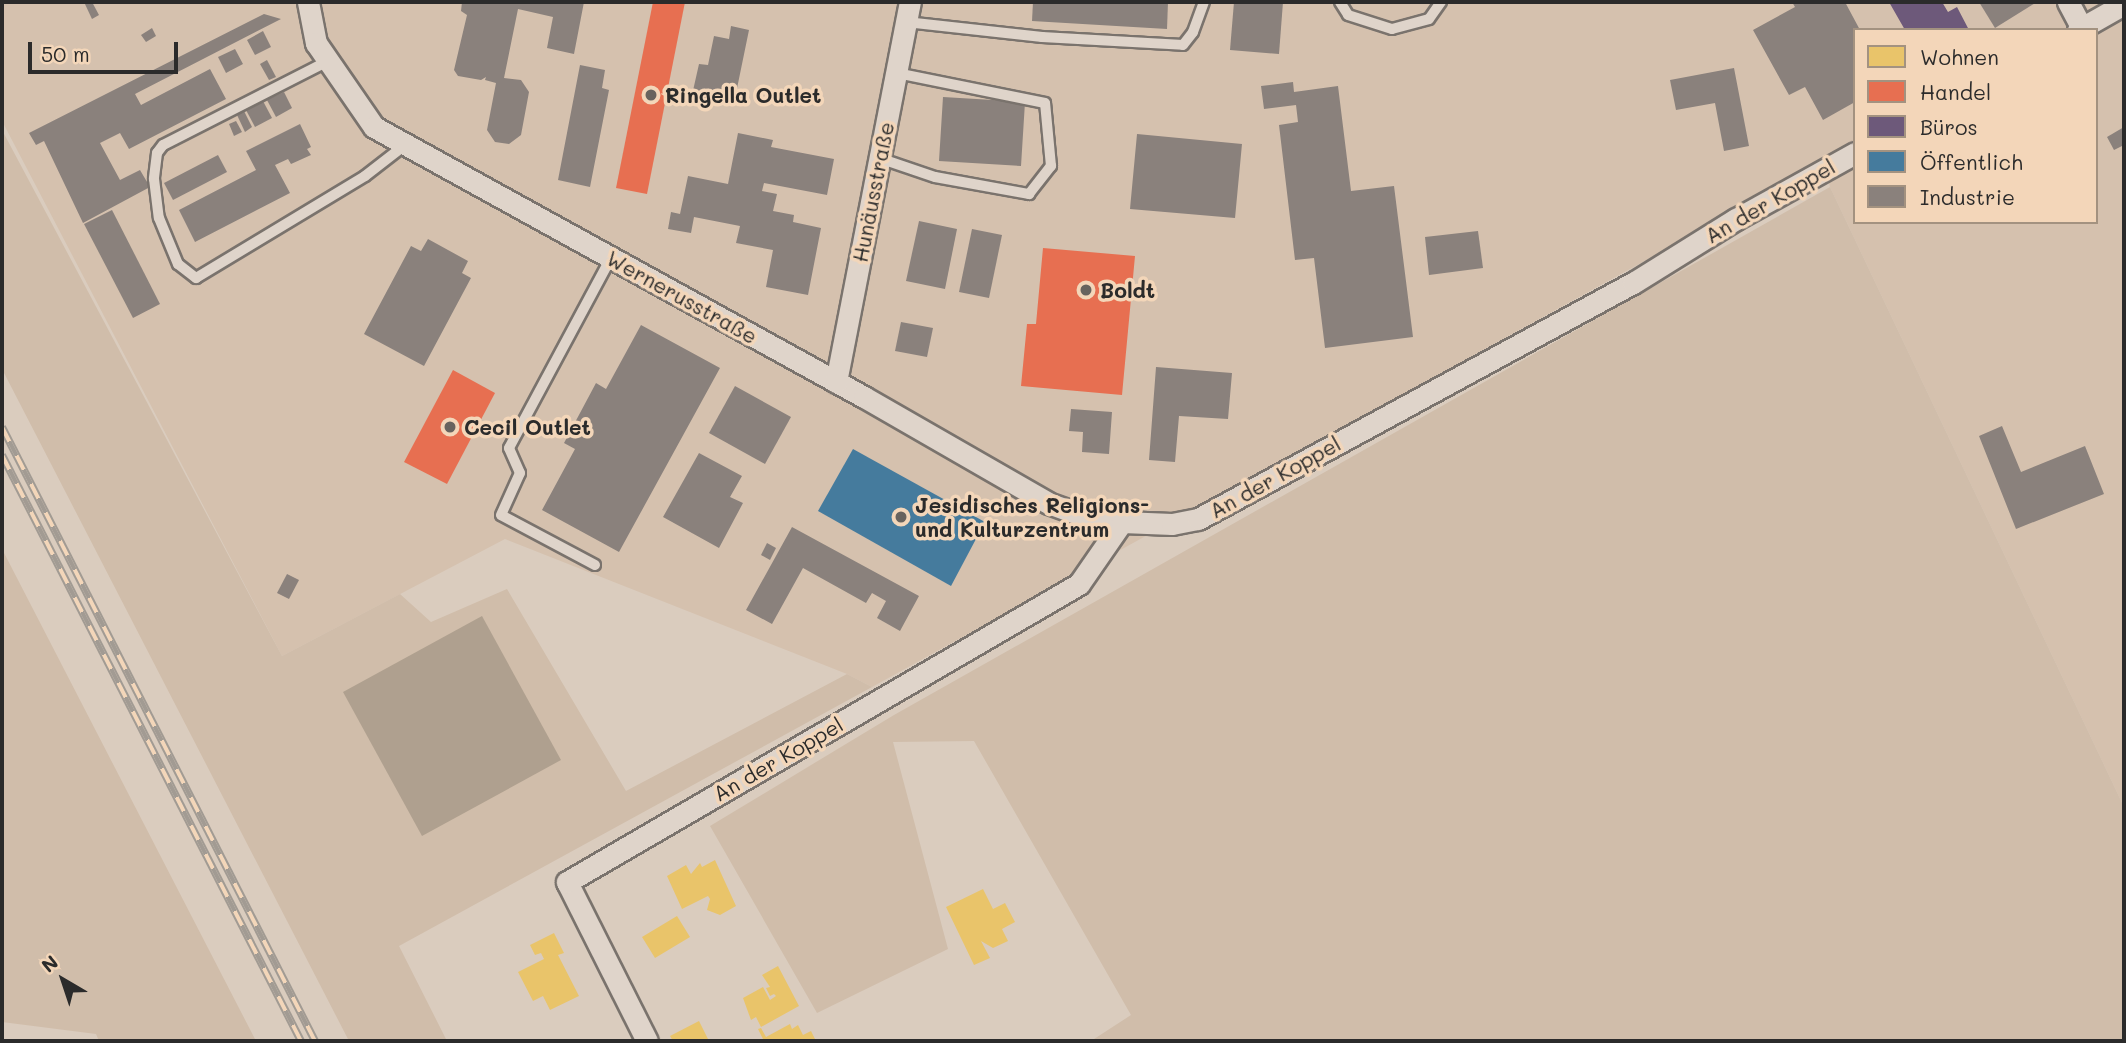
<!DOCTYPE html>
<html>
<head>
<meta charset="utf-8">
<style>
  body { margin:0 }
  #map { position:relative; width:2126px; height:1043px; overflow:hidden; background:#daccbe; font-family:Mali,sans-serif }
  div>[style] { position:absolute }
  .built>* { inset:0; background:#d5c1ae }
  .green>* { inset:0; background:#d0bdaa }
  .water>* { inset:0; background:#afa08f }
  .homes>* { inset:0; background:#e9c46a }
  .shops>* { inset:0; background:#e76f51 }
  .offices>* { inset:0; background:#6d597a }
  .public>* { inset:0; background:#457b9d }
  .industry>* { inset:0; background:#8a817c }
  .roads { filter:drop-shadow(2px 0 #7a736d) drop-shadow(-2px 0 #7a736d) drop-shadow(0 2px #7a736d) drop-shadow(0 -2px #7a736d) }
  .lane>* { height:10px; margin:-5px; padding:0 5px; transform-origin:5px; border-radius:5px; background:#dfd4ca }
  .street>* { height:21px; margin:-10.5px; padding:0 10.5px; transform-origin:10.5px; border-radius:10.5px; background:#dfd4ca }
  .rail>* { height:8px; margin-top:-4px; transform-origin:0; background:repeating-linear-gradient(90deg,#f3d6b9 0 16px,#a29b93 0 32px); box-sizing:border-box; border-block:2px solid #a29b93 }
  .dots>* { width:19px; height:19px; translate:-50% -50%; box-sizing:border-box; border:4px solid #f3d6b9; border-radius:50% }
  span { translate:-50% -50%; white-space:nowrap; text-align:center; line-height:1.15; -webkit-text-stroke:7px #f3d6b9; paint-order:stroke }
  .poi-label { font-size:21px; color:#2b2b2b; font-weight:700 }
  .left { translate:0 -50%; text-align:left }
  .street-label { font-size:21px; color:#2b2b2b }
  .frame { position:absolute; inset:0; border:4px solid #2b2b2b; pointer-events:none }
  .legend { position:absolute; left:1853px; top:28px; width:245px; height:196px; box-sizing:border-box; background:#f3d6b9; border:2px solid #a39280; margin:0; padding:9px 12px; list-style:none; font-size:21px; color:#2b2b2b }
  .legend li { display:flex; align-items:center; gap:14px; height:35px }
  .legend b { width:35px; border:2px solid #a39280 }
  .north { position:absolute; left:28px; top:945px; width:70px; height:70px; -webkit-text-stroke:5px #f3d6b9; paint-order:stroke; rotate:321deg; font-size:19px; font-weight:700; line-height:28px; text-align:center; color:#2b2b2b }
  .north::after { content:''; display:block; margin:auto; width:24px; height:32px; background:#2b2b2b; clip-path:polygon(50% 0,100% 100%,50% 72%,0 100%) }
  .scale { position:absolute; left:28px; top:42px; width:150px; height:32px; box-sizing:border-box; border:4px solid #2b2b2b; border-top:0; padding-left:9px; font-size:21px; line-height:24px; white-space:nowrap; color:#2b2b2b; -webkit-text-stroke:5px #f3d6b9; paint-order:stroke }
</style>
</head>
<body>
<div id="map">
  <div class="built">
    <i style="clip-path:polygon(evenodd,2px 2px,2124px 2px,2124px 807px,1830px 187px,1824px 162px,872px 687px,847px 674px,505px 539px,282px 656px,2px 121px,2px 2px,1855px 30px,2096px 30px,2096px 222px,1855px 222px,1855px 30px)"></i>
  </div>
  <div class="green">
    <i style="clip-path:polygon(2px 130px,282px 656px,400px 594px,431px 622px,507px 589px,626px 791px,847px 674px,872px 687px,399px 946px,447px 1041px,349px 1041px,2px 369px)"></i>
    <i style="clip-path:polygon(1830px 187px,2124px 807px,2124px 1041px,1091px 1041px,1131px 1015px,974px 741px,893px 742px,948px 949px,817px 1013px,710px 826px,894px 715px)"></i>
    <i style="clip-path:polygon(2px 549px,256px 1041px,99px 1041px,96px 1034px,2px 1022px)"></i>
  </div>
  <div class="water">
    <i style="clip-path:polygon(482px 616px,561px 760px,422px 836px,343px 692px)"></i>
  </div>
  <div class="homes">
    <i style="clip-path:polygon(715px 860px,736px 906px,720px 915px,707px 910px,710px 899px,708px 896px,682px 909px,667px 876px,686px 865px,691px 874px,700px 863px,702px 867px)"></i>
    <i style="clip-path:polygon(983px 889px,993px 909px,1005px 903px,1015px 922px,1002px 929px,1008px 941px,993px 948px,981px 941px,990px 958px,974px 965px,946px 907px)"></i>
    <i style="clip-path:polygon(677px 916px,690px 937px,655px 958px,642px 937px)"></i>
    <i style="clip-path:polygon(554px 933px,564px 953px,558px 955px,579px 996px,550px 1010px,543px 996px,533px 1001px,518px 972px,544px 959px,541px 953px,535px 955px,530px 945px)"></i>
    <i style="clip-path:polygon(778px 966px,799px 1006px,761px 1027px,756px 1017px,751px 1020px,743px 998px,763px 987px,770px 1000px,776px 996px,774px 994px,770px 996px,766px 988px,770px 987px,762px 975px)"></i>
    <i style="clip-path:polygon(699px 1021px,709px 1041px,673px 1041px,670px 1036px)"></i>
    <i style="clip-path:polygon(790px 1024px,792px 1029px,798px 1025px,803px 1035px,811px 1031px,816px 1041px,764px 1041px,758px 1029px,761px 1028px,766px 1037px)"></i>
  </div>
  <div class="shops">
    <i style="clip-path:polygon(653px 2px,685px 2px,647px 194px,616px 188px)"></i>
    <i style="clip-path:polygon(1043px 248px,1135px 256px,1122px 395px,1021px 386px,1027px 324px,1036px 324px)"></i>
    <i style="clip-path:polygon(453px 370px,495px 393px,447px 484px,404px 462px)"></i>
  </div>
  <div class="offices">
    <i style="clip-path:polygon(1889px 2px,1942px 2px,1948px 12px,1957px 7px,1969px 30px,1905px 30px)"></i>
  </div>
  <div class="public">
    <i style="clip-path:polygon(853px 449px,985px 522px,951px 586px,818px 511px)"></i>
  </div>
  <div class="industry">
    <i style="clip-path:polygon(84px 2px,92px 2px,99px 15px,92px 19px)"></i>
    <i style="clip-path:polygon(462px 2px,584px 2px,574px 54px,547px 48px,553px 17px,518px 9px,504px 78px,521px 80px,529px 92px,521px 135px,509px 144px,495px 142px,487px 130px,496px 83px,485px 80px,486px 77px,481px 80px,458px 76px,454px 70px,467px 15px,461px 11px)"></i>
    <i style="clip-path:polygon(1033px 2px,1168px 2px,1167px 29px,1032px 21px)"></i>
    <i style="clip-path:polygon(1234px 2px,1283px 2px,1279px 54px,1230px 50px)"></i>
    <i style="clip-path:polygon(1792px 2px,1845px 2px,1860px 30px,1855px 30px,1855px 102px,1823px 120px,1805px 87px,1789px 95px,1753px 30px,1795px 7px)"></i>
    <i style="clip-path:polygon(1979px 2px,2037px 2px,1995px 28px)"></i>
    <i style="clip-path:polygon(264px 14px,281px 19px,135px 94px,141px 105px,210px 69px,226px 99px,129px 149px,120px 133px,100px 143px,120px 180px,140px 170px,150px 187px,83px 223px,44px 141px,36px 145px,29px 133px)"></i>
    <i style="clip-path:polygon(731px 26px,749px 30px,734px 103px,692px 95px,699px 64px,708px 65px,714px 36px,729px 39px)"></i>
    <i style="clip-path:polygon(152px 28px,156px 36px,146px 42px,141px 35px)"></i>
    <i style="clip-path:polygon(263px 31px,271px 47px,255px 55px,247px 40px)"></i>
    <i style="clip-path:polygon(235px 49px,243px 64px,226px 73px,218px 57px)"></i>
    <i style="clip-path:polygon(267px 60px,276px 77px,269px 80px,260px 64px)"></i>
    <i style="clip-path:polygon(580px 65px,605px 70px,602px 88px,609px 90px,590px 187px,558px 180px)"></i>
    <i style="clip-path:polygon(1734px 68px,1749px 146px,1724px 151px,1715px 103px,1676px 110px,1670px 80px)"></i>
    <i style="clip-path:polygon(1293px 82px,1294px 92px,1338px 86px,1351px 191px,1394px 186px,1413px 337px,1325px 348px,1314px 258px,1295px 260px,1279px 125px,1298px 122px,1296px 105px,1264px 109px,1261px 86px)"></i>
    <i style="clip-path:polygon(284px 92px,292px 108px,276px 117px,267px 100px)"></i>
    <i style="clip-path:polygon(943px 97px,1025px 102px,1021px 166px,939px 161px)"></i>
    <i style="clip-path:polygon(263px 101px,272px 118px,255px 127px,246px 110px)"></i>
    <i style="clip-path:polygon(244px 111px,252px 127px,245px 132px,237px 115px)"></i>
    <i style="clip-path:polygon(236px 121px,242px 132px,234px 136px,229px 124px)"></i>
    <i style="clip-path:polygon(300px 124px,311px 147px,307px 149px,311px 155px,291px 164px,288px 159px,275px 165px,290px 193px,195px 242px,179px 210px,256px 170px,246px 151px)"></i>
    <i style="clip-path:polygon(2124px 127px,2124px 145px,2114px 150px,2107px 137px)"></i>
    <i style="clip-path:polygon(738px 133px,773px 140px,771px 147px,834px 159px,827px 195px,764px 183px,762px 191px,777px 194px,773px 211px,794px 215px,793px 222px,821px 228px,808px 295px,766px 287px,773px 250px,736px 243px,740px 226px,694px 217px,691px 233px,668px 229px,671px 212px,680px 214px,688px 176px,728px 184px)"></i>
    <i style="clip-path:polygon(1137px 134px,1242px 144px,1235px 218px,1130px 209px)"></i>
    <i style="clip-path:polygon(218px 155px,227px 172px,173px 200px,164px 183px)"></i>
    <i style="clip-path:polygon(112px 210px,160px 304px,133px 318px,84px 224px)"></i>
    <i style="clip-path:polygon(919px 221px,957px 229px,945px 289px,906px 281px)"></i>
    <i style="clip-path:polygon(972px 229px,1002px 235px,989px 298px,959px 292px)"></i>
    <i style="clip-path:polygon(1478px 231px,1483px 268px,1429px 275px,1425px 237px)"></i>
    <i style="clip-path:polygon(428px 239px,468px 261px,462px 273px,471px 278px,424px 366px,364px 334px,411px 246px,421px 251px)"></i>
    <i style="clip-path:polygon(901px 322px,933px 328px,927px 357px,895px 351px)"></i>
    <i style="clip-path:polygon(641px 325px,720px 368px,619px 552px,542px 510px,575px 449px,564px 443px,596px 383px,606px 389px)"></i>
    <i style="clip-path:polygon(1156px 367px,1232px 373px,1228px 419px,1179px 416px,1175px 462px,1149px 460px)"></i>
    <i style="clip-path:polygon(735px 386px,791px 417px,765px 464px,709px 433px)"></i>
    <i style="clip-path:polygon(1071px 409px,1112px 412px,1109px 454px,1082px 452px,1083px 432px,1069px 431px)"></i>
    <i style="clip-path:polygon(2002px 426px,2021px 472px,2085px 446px,2104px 494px,2016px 529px,1979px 436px)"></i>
    <i style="clip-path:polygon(699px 453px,742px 476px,730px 497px,743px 503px,719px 548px,663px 517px)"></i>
    <i style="clip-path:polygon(792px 527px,919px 596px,900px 631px,877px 618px,886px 601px,872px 593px,866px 603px,803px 568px,772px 624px,746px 610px)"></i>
    <i style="clip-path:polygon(767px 543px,776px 548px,770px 560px,761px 555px)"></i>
    <i style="clip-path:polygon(287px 574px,299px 580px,289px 599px,277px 593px)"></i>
  </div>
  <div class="roads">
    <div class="lane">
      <i style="left:1340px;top:2px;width:15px;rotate:58deg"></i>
      <i style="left:1348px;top:15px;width:46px;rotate:17.7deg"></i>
      <i style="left:1392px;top:29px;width:38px;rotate:-15deg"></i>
      <i style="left:1429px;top:19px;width:21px;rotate:-55deg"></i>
      <i style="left:906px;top:22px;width:137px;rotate:6.3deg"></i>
      <i style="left:1042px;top:37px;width:141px;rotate:3.2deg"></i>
      <i style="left:1183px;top:45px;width:16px;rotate:-52deg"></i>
      <i style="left:1193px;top:32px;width:32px;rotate:-70deg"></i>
      <i style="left:328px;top:61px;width:185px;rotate:153deg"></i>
      <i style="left:163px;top:145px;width:10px;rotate:127deg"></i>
      <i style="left:157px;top:153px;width:26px;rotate:97deg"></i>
      <i style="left:154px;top:179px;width:39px;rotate:83deg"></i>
      <i style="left:159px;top:218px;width:50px;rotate:67.6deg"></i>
      <i style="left:178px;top:264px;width:23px;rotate:38deg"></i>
      <i style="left:196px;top:278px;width:197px;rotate:-31.1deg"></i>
      <i style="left:365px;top:176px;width:51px;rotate:-37.8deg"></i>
      <i style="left:879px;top:158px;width:59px;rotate:18.7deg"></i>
      <i style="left:935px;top:177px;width:96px;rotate:10.3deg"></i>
      <i style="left:1029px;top:194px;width:36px;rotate:-52deg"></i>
      <i style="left:1051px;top:166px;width:63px;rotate:-95.4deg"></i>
      <i style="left:1045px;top:103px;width:152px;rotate:-168.6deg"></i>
      <i style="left:595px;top:565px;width:106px;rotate:-152deg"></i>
      <i style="left:501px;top:515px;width:46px;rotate:-65.7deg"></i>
      <i style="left:520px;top:473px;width:27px;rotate:-114deg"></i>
      <i style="left:509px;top:448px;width:216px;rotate:-61.8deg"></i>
    </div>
    <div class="street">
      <i style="left:308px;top:2px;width:42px;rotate:79deg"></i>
      <i style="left:316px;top:43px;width:102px;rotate:55.4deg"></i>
      <i style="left:374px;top:127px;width:559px;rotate:28.86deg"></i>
      <i style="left:864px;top:397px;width:212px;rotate:29.9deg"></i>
      <i style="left:1048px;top:503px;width:35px;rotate:20deg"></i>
      <i style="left:1081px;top:515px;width:42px;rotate:9.7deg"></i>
      <i style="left:2068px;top:2px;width:30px;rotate:62deg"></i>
      <i style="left:2078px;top:30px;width:53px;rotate:-29.5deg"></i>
      <i style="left:836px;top:382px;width:387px;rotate:-79deg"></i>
      <i style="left:647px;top:1041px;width:178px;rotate:-116.7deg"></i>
      <i style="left:567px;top:882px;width:592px;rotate:-30.2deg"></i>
      <i style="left:1079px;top:584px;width:75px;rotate:-55.3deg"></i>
      <i style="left:1122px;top:522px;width:50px;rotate:2.3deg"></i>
      <i style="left:1172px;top:524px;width:26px;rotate:-11deg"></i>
      <i style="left:1198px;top:519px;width:495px;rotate:-28.5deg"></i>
      <i style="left:1633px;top:283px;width:121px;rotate:-31.9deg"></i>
      <i style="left:1736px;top:219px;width:136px;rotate:-29deg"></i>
    </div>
  </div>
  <div class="rail">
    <i style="left:2px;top:427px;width:689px;rotate:62.99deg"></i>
    <i style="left:2px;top:455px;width:658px;rotate:62.97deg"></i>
  </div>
  <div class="dots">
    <i style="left:651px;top:95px;background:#68635e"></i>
    <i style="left:1086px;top:290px;background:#68635e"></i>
    <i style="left:450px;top:427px;background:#68635e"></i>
    <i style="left:901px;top:517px;background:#68635e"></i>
  </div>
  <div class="poi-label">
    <span class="left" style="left:665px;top:95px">Ringella Outlet</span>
    <span class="left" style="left:1100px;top:290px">Boldt</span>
    <span class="left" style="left:464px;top:427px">Cecil Outlet</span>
    <span class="left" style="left:915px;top:517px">Jesidisches Religions-<br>und Kulturzentrum</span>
  </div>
  <div class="street-label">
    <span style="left:873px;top:192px;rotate:-79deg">Hunäusstraße</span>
    <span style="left:1770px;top:201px;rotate:-30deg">An der Koppel</span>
    <span style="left:682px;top:297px;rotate:29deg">Wernerusstraße</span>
    <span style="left:1275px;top:477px;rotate:-29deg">An der Koppel</span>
    <span style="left:778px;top:759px;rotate:-30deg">An der Koppel</span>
  </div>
  <div class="frame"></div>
  <ul class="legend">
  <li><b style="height:19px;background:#e9c46a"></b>Wohnen</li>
  <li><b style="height:19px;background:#e76f51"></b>Handel</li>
  <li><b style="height:19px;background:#6d597a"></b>Büros</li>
  <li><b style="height:19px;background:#457b9d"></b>Öffentlich</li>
  <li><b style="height:19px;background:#8a817c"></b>Industrie</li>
  </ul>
  <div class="north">N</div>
  <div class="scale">50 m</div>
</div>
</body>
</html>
